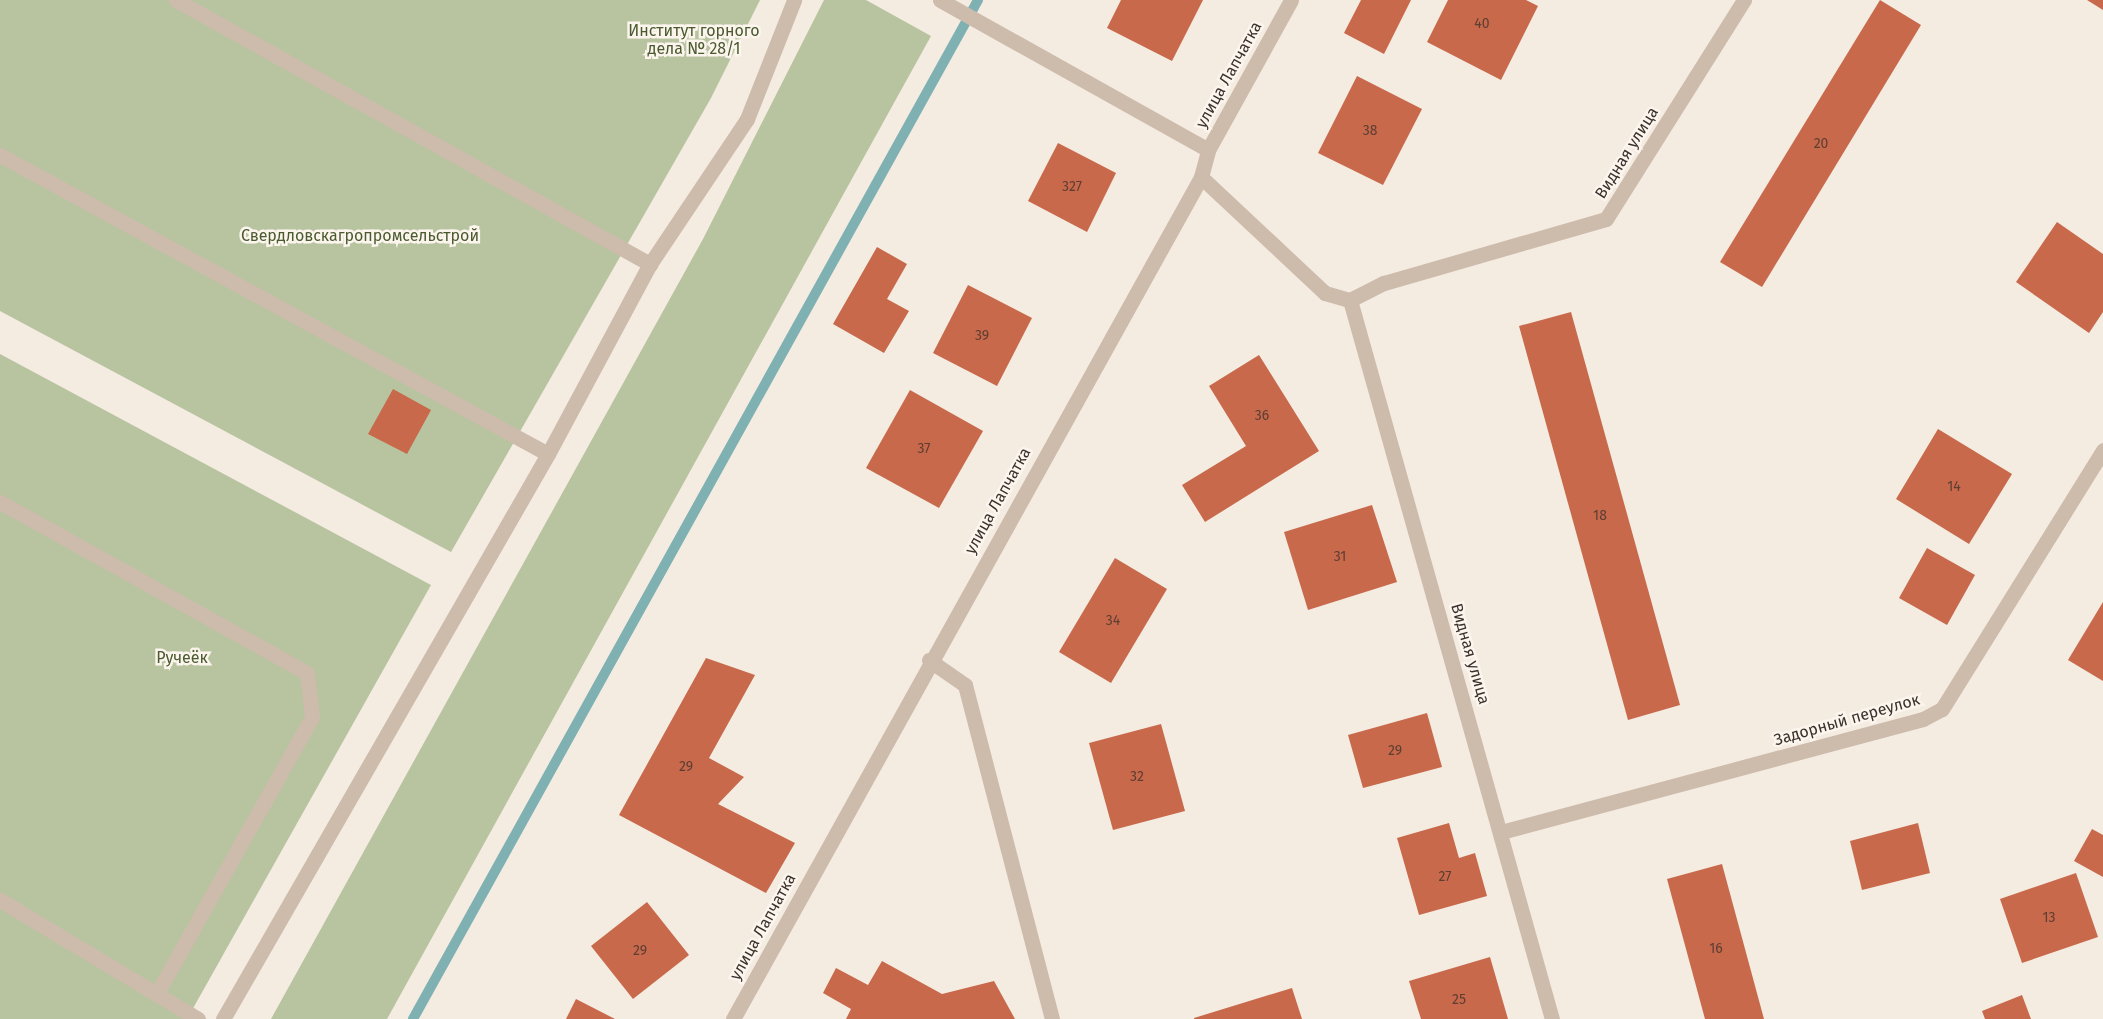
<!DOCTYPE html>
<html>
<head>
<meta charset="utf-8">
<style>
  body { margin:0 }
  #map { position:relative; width:2103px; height:1019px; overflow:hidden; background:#f4ebe1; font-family:"Fira Sans",sans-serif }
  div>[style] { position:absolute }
  .green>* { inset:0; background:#b8c4a0 }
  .stream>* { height:10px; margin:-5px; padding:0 5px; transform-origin:5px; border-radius:5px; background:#7fb0b2 }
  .building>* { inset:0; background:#c8694b }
  .service>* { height:15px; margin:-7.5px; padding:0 7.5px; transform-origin:7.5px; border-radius:7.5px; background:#cdbbac }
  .minor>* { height:15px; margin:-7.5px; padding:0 7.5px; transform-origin:7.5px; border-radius:7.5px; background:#cdbbac }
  span { translate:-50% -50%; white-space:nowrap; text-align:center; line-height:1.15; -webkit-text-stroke:5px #fbf5ee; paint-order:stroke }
  .number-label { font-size:14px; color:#5e3e33 }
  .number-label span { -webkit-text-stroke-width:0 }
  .park-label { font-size:16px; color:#4a5a2e }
  .street-label { font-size:16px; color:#3b302b }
</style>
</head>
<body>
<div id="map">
  <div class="green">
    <i style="clip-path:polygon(0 0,760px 0,711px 98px,451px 552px,0 311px)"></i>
    <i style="clip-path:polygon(824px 0,866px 0,931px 36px,387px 1019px,271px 1019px,703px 239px)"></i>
    <i style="clip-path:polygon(0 354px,431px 585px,187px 1019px,0 1019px)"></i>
  </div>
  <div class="stream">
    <i style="left:413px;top:1019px;width:1165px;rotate:-60.99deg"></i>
  </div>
  <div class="building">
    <i style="clip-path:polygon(1121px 0,1203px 0,1172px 61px,1107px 28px)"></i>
    <i style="clip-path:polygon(1361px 0,1411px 0,1384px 54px,1344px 33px)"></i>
    <i style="clip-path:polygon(1448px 0,1526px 0,1538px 6px,1501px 80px,1427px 42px)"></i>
    <i style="clip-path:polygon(1880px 0,1921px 25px,1762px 287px,1720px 262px)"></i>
    <i style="clip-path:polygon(2087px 0,2103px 0,2103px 10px)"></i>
    <i style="clip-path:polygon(1357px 76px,1422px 109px,1383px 185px,1318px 153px)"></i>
    <i style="clip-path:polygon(1058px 143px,1116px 173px,1087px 232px,1028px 201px)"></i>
    <i style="clip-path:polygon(2057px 222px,2103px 254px,2103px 312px,2089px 333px,2016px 282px)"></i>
    <i style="clip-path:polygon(877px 247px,907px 264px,887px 299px,909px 311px,884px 353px,833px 324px)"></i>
    <i style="clip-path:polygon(968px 285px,1032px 318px,997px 386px,933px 353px)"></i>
    <i style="clip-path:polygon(1571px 312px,1680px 705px,1628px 720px,1519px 326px)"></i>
    <i style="clip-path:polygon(1259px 355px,1319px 451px,1205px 522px,1182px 485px,1246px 446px,1209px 386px)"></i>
    <i style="clip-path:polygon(393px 389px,431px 410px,407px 454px,368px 434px)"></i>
    <i style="clip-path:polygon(910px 390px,983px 431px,939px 508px,866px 468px)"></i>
    <i style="clip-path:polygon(1938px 429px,2012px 474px,1969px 544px,1896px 499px)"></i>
    <i style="clip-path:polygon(1372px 505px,1397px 582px,1308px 610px,1284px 532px)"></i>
    <i style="clip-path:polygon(1927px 548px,1975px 575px,1947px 625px,1899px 598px)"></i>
    <i style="clip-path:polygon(1115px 558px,1167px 589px,1111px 683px,1059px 652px)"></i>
    <i style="clip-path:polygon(2103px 602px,2103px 681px,2068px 660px)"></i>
    <i style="clip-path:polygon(706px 658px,755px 675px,709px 758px,744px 777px,718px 804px,795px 843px,766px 893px,619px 815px)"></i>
    <i style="clip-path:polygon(1427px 713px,1442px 767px,1363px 788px,1348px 735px)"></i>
    <i style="clip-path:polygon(1161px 724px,1185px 811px,1113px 830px,1089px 743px)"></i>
    <i style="clip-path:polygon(1449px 823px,1459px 858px,1475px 853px,1487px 896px,1419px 915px,1397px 838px)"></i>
    <i style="clip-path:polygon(1918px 823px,1930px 873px,1862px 890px,1850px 841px)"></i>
    <i style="clip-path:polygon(2092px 829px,2103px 835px,2103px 877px,2074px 861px)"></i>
    <i style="clip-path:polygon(1722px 864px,1764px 1019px,1705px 1019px,1667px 879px)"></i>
    <i style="clip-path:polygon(2076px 873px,2098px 937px,2022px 963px,2000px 899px)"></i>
    <i style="clip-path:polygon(647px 902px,689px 955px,633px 999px,591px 946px)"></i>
    <i style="clip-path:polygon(1490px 957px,1508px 1019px,1421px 1019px,1409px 981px)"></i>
    <i style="clip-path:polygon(882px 961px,942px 994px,994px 981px,1015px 1019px,846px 1019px,851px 1009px,823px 993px,836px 968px,868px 985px)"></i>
    <i style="clip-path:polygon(1292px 988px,1302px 1019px,1194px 1019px,1194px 1018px)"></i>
    <i style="clip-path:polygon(2022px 995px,2031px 1019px,1985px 1019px,1982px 1011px)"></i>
    <i style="clip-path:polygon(576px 999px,615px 1019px,566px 1019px)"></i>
  </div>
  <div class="service">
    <i style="left:176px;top:0;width:543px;rotate:29.12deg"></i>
    <i style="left:940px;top:0;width:307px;rotate:29.2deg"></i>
    <i style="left:0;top:155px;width:624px;rotate:28.62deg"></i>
    <i style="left:0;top:502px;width:351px;rotate:29.1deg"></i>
    <i style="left:307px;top:673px;width:44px;rotate:83.5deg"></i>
    <i style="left:312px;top:717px;width:317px;rotate:119.3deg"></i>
    <i style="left:0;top:900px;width:231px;rotate:31deg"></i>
  </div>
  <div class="minor">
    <i style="left:1201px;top:177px;width:170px;rotate:43.1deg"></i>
    <i style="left:1325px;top:293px;width:26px;rotate:16deg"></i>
    <i style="left:1350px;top:300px;width:747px;rotate:74.31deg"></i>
    <i style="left:1350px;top:300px;width:38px;rotate:-27deg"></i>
    <i style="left:1384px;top:283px;width:231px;rotate:-16.1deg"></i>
    <i style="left:1606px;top:219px;width:259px;rotate:-57.8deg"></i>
    <i style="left:929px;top:660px;width:44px;rotate:34.8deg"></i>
    <i style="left:965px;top:685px;width:345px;rotate:75.4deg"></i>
    <i style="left:1501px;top:832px;width:437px;rotate:-15deg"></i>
    <i style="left:1923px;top:719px;width:21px;rotate:-28deg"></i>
    <i style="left:1942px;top:709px;width:305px;rotate:-58.1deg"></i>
    <i style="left:223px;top:1019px;width:652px;rotate:-60.09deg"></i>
    <i style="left:548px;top:454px;width:216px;rotate:-61.8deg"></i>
    <i style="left:650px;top:264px;width:174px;rotate:-56.2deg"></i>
    <i style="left:747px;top:119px;width:128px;rotate:-68.4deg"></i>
    <i style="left:733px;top:1019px;width:963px;rotate:-60.93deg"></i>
    <i style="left:1201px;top:177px;width:28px;rotate:-75deg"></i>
    <i style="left:1208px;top:150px;width:171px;rotate:-61deg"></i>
  </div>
  <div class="number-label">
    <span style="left:1482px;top:24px">40</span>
    <span style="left:1370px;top:131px">38</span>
    <span style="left:1821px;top:144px">20</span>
    <span style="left:1072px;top:187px">327</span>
    <span style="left:982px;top:336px">39</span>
    <span style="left:1262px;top:416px">36</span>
    <span style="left:924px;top:449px">37</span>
    <span style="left:1954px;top:487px">14</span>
    <span style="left:1600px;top:516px">18</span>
    <span style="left:1340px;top:557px">31</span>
    <span style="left:1113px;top:621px">34</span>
    <span style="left:1395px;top:751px">29</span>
    <span style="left:686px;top:767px">29</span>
    <span style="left:1137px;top:777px">32</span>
    <span style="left:1445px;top:877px">27</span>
    <span style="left:2049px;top:918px">13</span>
    <span style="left:1716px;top:949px">16</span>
    <span style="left:640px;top:951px">29</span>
    <span style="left:1459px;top:1000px">25</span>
  </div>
  <div class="park-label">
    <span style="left:694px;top:40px">Институт горного<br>дела № 28/1</span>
    <span style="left:360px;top:236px">Свердловскагропромсельстрой</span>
    <span style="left:182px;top:658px">Ручеёк</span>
  </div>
  <div class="street-label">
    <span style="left:1229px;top:75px;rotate:-61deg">улица Лапчатка</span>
    <span style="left:1627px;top:153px;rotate:-58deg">Видная улица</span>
    <span style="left:998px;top:501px;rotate:-61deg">улица Лапчатка</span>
    <span style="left:1470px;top:654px;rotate:74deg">Видная улица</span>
    <span style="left:1847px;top:720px;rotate:-16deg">Задорный переулок</span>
    <span style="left:763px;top:927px;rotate:-61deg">улица Лапчатка</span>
  </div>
</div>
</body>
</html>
